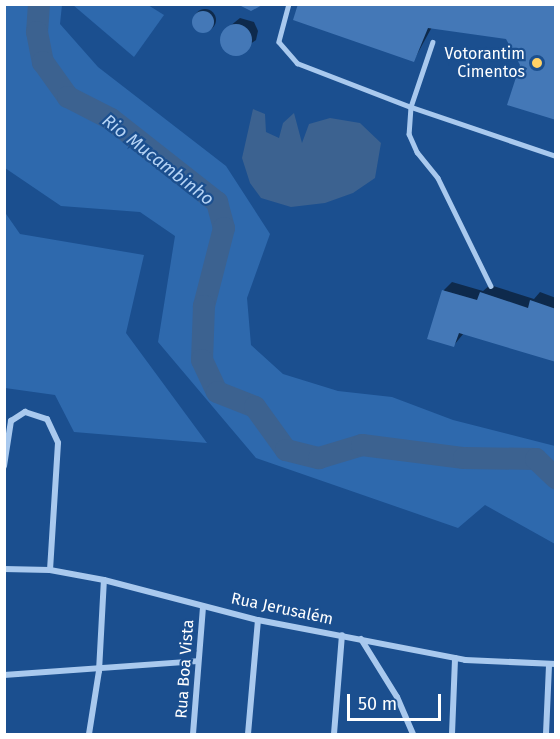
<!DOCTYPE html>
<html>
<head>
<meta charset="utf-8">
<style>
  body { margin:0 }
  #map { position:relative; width:560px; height:739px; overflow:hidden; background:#1b4f8f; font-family:"Fira Sans",sans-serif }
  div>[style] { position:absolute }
  .green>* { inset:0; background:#2e69ad }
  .water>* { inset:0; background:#3c6290 }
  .shadow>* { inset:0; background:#0007 }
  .round { border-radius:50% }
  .river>* { height:22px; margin:-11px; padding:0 11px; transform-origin:11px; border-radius:11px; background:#3c6290 }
  .building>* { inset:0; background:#4478b7 }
  .service>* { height:4.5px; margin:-2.25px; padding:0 2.25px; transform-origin:2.25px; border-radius:2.25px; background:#a9c9ee }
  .minor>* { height:6px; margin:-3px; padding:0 3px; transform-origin:3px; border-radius:3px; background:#a9c9ee }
  .dots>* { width:16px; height:16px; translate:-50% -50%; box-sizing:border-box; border:3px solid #1b4f8f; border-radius:50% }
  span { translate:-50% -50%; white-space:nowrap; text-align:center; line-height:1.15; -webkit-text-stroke:4.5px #1b4f8f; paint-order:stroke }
  .poi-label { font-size:16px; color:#fff }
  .right { translate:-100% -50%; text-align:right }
  .street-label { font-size:16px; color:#fff }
  .water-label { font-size:18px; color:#b5d3f5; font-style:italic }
  .frame { position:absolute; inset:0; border:6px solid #fff; pointer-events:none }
  .scale { position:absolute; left:347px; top:694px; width:94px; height:27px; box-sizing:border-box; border:3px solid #fff; border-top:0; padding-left:8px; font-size:18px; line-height:21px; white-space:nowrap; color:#fff; -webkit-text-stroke:4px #1b4f8f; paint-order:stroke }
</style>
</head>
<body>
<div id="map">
  <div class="green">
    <i style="clip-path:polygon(4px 5px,62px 5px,60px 24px,98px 67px,226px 166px,270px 234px,247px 298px,251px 345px,283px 374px,338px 391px,392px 397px,453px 420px,555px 446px,555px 544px,485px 505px,458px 528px,256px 458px,158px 342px,175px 236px,140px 212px,61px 206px,5px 168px)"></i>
    <i style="clip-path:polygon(73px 5px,148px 5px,164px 15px,134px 57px)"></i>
    <i style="clip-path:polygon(4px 211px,20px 234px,144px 255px,126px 333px,207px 443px,74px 432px,55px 395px,5px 388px)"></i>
  </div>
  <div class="water">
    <i style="clip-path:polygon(253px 109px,265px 114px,266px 132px,279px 138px,283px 123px,294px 113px,302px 143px,309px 124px,330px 118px,360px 123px,381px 143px,375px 178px,353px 193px,325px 203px,291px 207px,261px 198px,250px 183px,242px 158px)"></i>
  </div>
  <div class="shadow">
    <i style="clip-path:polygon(300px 4px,556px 4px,521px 65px,507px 37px,432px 27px,414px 60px)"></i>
    <i class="round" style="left:194px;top:9px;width:22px;height:22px"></i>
    <i style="clip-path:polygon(240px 18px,254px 22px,258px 31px,256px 40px,236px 54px,227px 52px,221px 39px,225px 30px)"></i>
    <i style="clip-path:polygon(452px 282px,483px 291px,490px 285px,534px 299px,540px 292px,556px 298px,556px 360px,464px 333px,454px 345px,429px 338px,444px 290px)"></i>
  </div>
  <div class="river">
    <i style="left:39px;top:4px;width:28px;rotate:94deg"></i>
    <i style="left:37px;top:32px;width:31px;rotate:79deg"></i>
    <i style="left:43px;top:62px;width:43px;rotate:54.5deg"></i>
    <i style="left:68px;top:97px;width:48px;rotate:27.1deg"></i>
    <i style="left:111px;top:119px;width:135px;rotate:38.1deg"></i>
    <i style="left:217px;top:202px;width:27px;rotate:75deg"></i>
    <i style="left:224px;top:228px;width:81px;rotate:104.4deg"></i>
    <i style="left:204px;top:306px;width:54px;rotate:92.1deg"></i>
    <i style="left:202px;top:360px;width:35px;rotate:65deg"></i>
    <i style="left:217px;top:392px;width:41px;rotate:21.5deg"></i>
    <i style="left:255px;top:407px;width:53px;rotate:54.2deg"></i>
    <i style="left:286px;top:450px;width:34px;rotate:14deg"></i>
    <i style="left:319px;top:458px;width:45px;rotate:-16.8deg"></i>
    <i style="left:362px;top:445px;width:103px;rotate:7.3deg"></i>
    <i style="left:464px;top:458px;width:72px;rotate:0.8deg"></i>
    <i style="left:536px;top:459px;width:28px;rotate:44deg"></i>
  </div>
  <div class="building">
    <i style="clip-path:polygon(237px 4px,264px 4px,251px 11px)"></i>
    <i style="clip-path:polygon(298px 4px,556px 4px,556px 120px,507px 105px,520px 65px,506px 39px,428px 28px,414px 62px,293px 20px)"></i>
    <i class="round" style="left:192px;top:11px;width:22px;height:22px"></i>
    <i class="round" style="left:220px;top:24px;width:32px;height:32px"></i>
    <i style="clip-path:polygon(442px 290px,477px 300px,480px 292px,528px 308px,530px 300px,556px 309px,556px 362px,459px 333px,454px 347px,427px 339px)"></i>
  </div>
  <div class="service">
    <i style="left:289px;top:4px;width:39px;rotate:105deg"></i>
    <i style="left:279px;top:42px;width:28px;rotate:49deg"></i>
    <i style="left:297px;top:63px;width:122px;rotate:21.1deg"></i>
    <i style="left:411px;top:107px;width:153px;rotate:18.7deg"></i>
    <i style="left:433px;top:42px;width:69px;rotate:108.7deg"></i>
    <i style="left:411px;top:107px;width:27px;rotate:94deg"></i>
    <i style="left:409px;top:134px;width:20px;rotate:66deg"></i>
    <i style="left:417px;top:152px;width:33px;rotate:51deg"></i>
    <i style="left:438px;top:178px;width:120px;rotate:63.9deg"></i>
  </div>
  <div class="minor">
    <i style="left:4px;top:466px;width:46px;rotate:-81.2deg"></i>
    <i style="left:11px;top:421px;width:17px;rotate:-33deg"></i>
    <i style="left:25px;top:412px;width:23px;rotate:18deg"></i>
    <i style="left:47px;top:419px;width:26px;rotate:65deg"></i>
    <i style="left:58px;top:443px;width:127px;rotate:93.6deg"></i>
    <i style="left:4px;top:569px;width:46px;rotate:1.2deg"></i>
    <i style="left:50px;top:570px;width:55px;rotate:10.5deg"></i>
    <i style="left:104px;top:580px;width:159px;rotate:14.6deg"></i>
    <i style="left:258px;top:620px;width:211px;rotate:10.9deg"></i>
    <i style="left:465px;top:660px;width:91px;rotate:2.5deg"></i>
    <i style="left:361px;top:639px;width:68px;rotate:58.2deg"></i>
    <i style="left:397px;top:697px;width:40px;rotate:66.6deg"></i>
    <i style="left:4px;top:675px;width:194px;rotate:-4.1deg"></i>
    <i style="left:89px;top:734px;width:64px;rotate:-81deg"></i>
    <i style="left:99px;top:671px;width:91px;rotate:-86.9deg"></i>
    <i style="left:193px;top:734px;width:128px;rotate:-85.5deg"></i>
    <i style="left:248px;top:734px;width:114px;rotate:-85deg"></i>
    <i style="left:334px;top:734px;width:99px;rotate:-85.4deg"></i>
    <i style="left:452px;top:734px;width:76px;rotate:-87.7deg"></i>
    <i style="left:546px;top:734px;width:70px;rotate:-87.5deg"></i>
  </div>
  <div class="dots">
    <i style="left:537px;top:63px;background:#ffd166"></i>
  </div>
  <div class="poi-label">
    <span class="right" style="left:525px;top:63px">Votorantim<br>Cimentos</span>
  </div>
  <div class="street-label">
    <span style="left:282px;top:609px;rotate:12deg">Rua Jerusalém</span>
    <span style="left:185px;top:669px;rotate:-86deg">Rua Boa Vista</span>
  </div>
  <div class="water-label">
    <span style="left:158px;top:160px;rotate:38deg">Rio Mucambinho</span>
  </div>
  <div class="frame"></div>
  <div class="scale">50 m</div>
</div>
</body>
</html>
